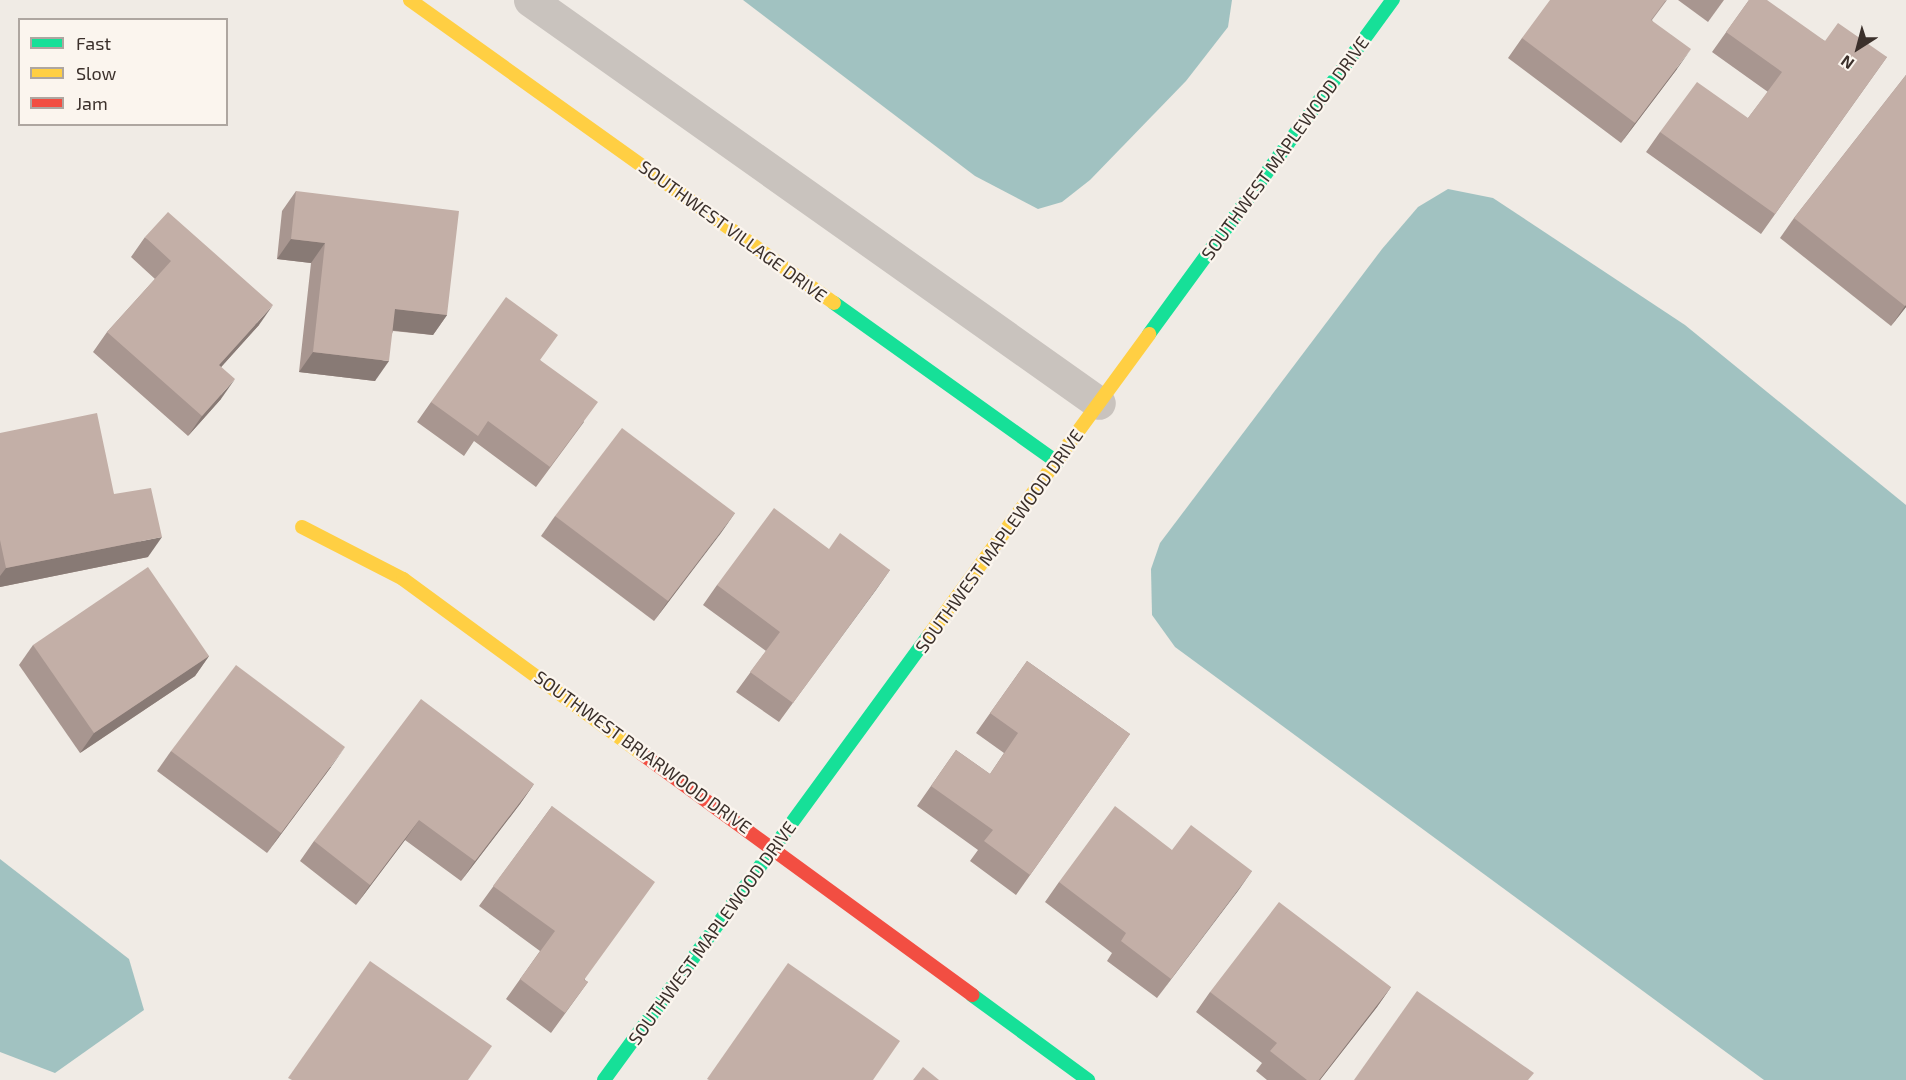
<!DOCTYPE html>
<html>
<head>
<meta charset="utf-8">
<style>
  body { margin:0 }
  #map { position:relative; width:1906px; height:1080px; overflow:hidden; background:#f0ebe5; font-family:"Exo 2",sans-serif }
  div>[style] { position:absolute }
  .water>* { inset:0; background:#a1c2c1 }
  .street>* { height:33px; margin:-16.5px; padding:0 16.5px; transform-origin:16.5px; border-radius:16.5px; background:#c9c3be }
  .fast>* { height:14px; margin:-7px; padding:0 7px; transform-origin:7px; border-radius:7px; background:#16e098 }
  .slow>* { height:14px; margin:-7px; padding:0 7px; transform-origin:7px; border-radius:7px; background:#ffcf43 }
  .jam>* { height:14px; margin:-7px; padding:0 7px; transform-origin:7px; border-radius:7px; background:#f24e42 }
  .wall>* { inset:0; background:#a89690 }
  .shaded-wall>* { inset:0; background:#887a75 }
  .building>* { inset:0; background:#c3afa7 }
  span { translate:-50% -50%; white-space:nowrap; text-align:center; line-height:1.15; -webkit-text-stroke:4.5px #fbf5ee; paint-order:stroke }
  .street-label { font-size:18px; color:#3b302b }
  .legend { position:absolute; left:18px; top:18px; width:210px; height:108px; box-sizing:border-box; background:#fbf5ee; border:2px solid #aea6a0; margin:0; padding:8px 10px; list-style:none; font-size:18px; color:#3b302b }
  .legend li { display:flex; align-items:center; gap:12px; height:30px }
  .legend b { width:30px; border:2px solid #aea6a0 }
  .north { position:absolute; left:1828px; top:18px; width:60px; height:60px; -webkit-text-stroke:4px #fbf5ee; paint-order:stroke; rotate:216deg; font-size:16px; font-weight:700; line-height:24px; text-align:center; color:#3b302b }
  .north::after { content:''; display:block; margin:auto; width:21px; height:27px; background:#3b302b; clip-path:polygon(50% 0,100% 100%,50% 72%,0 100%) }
</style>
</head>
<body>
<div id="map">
  <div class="water">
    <i style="clip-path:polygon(743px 0,1232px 0,1228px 27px,1186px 81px,1090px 180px,1062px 202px,1038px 209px,975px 176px)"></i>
    <i style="clip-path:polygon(1448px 189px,1493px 198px,1685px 325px,1906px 505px,1906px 1080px,1764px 1080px,1175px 647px,1152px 615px,1151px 569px,1160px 543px,1382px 249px,1418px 207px)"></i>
    <i style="clip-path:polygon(0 859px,129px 959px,144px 1010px,55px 1073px,0 1052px)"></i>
  </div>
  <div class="street">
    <i style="left:530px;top:0;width:697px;rotate:35.31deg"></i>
  </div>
  <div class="fast">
    <i style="left:834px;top:303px;width:274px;rotate:35.5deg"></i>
    <i style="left:1149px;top:334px;width:414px;rotate:-53.9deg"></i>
    <i style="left:972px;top:995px;width:144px;rotate:36.2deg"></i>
    <i style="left:604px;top:1080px;width:551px;rotate:-53.86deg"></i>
  </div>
  <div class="slow">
    <i style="left:410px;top:0;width:521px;rotate:35.55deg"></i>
    <i style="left:302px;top:527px;width:114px;rotate:27.2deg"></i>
    <i style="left:403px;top:579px;width:296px;rotate:36.2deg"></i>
    <i style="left:929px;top:635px;width:373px;rotate:-53.8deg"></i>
  </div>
  <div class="jam">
    <i style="left:642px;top:754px;width:409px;rotate:36.1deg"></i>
  </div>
  <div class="wall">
    <i style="clip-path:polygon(1667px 0,1652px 20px,1677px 69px,1621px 143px,1508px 58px,1522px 38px)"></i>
    <i style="clip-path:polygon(1678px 0,1724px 0,1708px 22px)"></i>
    <i style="clip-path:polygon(1749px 0,1825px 41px,1887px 57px,1761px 234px,1646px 152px,1660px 132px,1748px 118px,1768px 92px,1712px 52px)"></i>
    <i style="clip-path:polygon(1906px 75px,1906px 307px,1891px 326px,1780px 238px,1794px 218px)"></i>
    <i style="clip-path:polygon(296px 191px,447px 315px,433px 335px,393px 331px,375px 381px,299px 372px,311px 263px,277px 259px,282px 211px)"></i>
    <i style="clip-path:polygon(145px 237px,259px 325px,221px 367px,221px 399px,188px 436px,93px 352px,107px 332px,155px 279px,131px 257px)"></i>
    <i style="clip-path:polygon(540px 360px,584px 422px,536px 487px,474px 441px,464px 456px,417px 422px,431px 402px)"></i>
    <i style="clip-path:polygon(0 433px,114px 494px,148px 557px,0 587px)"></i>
    <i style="clip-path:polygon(735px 513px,654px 621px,541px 536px,555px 516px)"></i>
    <i style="clip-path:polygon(829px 549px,890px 570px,779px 722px,736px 692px,766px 651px,703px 605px,717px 585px)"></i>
    <i style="clip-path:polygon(33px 645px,209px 656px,195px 676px,80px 753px,19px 665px)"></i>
    <i style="clip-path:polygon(1027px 661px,1130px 734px,1016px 895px,970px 861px,978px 850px,917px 806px,956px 750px,990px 774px,1004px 753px,976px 733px)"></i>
    <i style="clip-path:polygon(171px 751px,331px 767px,267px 853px,157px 771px)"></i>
    <i style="clip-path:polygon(534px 784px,520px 804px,461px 881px,405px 840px,356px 905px,300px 861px,314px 841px)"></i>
    <i style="clip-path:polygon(552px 806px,585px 980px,588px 982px,551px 1033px,506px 999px,540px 951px,479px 906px)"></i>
    <i style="clip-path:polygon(1172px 850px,1252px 871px,1157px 998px,1107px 961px,1112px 953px,1045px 902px,1059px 882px)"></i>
    <i style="clip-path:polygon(1391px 987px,1377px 1007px,1320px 1080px,1267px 1080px,1256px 1071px,1262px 1063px,1196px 1012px,1210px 992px)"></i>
  </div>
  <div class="shaded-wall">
    <i style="clip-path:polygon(1691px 49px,1677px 69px,1621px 143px,1635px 123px)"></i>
    <i style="clip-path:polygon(291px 239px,325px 243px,311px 263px,277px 259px)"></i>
    <i style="clip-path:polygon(273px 305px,259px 325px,205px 385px,219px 365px)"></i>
    <i style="clip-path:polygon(1906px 305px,1906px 307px,1891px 326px,1905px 306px)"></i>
    <i style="clip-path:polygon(395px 309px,447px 315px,433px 335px,381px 329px)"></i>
    <i style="clip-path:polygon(313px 352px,389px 361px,375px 381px,299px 372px)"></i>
    <i style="clip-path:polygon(235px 379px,221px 399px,188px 436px,202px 416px)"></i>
    <i style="clip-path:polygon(735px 513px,721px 533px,654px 621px,668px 601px)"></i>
    <i style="clip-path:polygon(162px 537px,148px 557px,0 587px,0 576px,6px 568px)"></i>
    <i style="clip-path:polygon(890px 570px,876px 590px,779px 722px,793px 703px)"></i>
    <i style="clip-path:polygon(209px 656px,195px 676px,80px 753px,94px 733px)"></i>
    <i style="clip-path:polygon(345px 747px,331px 767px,267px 853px,281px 833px)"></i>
    <i style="clip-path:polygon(534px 784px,520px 804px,461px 881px,475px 861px)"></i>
    <i style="clip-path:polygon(419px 820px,405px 840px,356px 905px,370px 885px)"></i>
    <i style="clip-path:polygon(1252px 871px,1238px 891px,1157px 998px,1171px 979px)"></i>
    <i style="clip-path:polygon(1391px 987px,1377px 1007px,1320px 1080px,1319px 1080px)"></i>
  </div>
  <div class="building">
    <i style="clip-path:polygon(1550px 0,1666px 0,1651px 20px,1691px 49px,1635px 123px,1522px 38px)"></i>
    <i style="clip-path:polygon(1749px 0,1767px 0,1825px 41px,1838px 23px,1887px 57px,1775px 214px,1660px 132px,1697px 82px,1748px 118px,1782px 72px,1726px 32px)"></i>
    <i style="clip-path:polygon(1906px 75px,1906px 305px,1905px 306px,1794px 218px)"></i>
    <i style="clip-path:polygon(296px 191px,459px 211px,447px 315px,395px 309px,389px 361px,313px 352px,325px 243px,291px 239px)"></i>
    <i style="clip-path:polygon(168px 212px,273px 305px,219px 365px,235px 379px,202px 416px,107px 332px,171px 261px,145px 237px)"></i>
    <i style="clip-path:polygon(506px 297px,558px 335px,540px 360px,598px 402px,550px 467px,488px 421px,478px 436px,431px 402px)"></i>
    <i style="clip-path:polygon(97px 413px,114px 494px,151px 488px,162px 537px,6px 568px,0 540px,0 433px)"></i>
    <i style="clip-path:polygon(622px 428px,735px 513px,668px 601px,555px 516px)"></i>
    <i style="clip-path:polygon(774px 508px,829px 549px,840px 533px,890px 570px,793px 703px,750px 672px,780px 632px,717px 585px)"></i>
    <i style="clip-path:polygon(148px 567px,209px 656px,94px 733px,33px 645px)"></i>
    <i style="clip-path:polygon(1027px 661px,1130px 734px,1030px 875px,984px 841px,993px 830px,931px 786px,956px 750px,990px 774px,1018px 733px,990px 713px)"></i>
    <i style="clip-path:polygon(236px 665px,345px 747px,281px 833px,171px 751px)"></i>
    <i style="clip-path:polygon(421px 699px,534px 784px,475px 861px,419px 820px,370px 885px,314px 841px)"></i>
    <i style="clip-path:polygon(552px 806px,655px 882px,584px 980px,588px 982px,565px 1013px,520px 979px,555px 931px,493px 886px)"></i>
    <i style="clip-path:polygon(1115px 806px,1172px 850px,1191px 825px,1252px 871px,1171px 979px,1121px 941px,1126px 933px,1059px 882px)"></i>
    <i style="clip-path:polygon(1279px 902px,1391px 987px,1319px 1080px,1307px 1080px,1270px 1051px,1277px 1043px,1210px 992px)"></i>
    <i style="clip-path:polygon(370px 961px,492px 1046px,468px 1080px,292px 1080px,288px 1078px)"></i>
    <i style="clip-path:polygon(788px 963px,900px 1041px,873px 1080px,709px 1080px,707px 1079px)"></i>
    <i style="clip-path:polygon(1417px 991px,1534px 1073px,1528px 1080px,1354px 1080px)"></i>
    <i style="clip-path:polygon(923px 1067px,939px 1080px,913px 1080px)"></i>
  </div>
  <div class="street-label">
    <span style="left:1285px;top:148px;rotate:-54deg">SOUTHWEST MAPLEWOOD DRIVE</span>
    <span style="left:733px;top:231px;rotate:36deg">SOUTHWEST VILLAGE DRIVE</span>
    <span style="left:999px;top:541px;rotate:-54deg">SOUTHWEST MAPLEWOOD DRIVE</span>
    <span style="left:643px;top:752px;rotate:36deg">SOUTHWEST BRIARWOOD DRIVE</span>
    <span style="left:712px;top:933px;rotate:-54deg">SOUTHWEST MAPLEWOOD DRIVE</span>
  </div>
  <ul class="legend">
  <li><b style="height:8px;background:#16e098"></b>Fast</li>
  <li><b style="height:8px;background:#ffcf43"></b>Slow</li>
  <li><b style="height:8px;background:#f24e42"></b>Jam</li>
  </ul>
  <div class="north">N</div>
</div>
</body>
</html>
